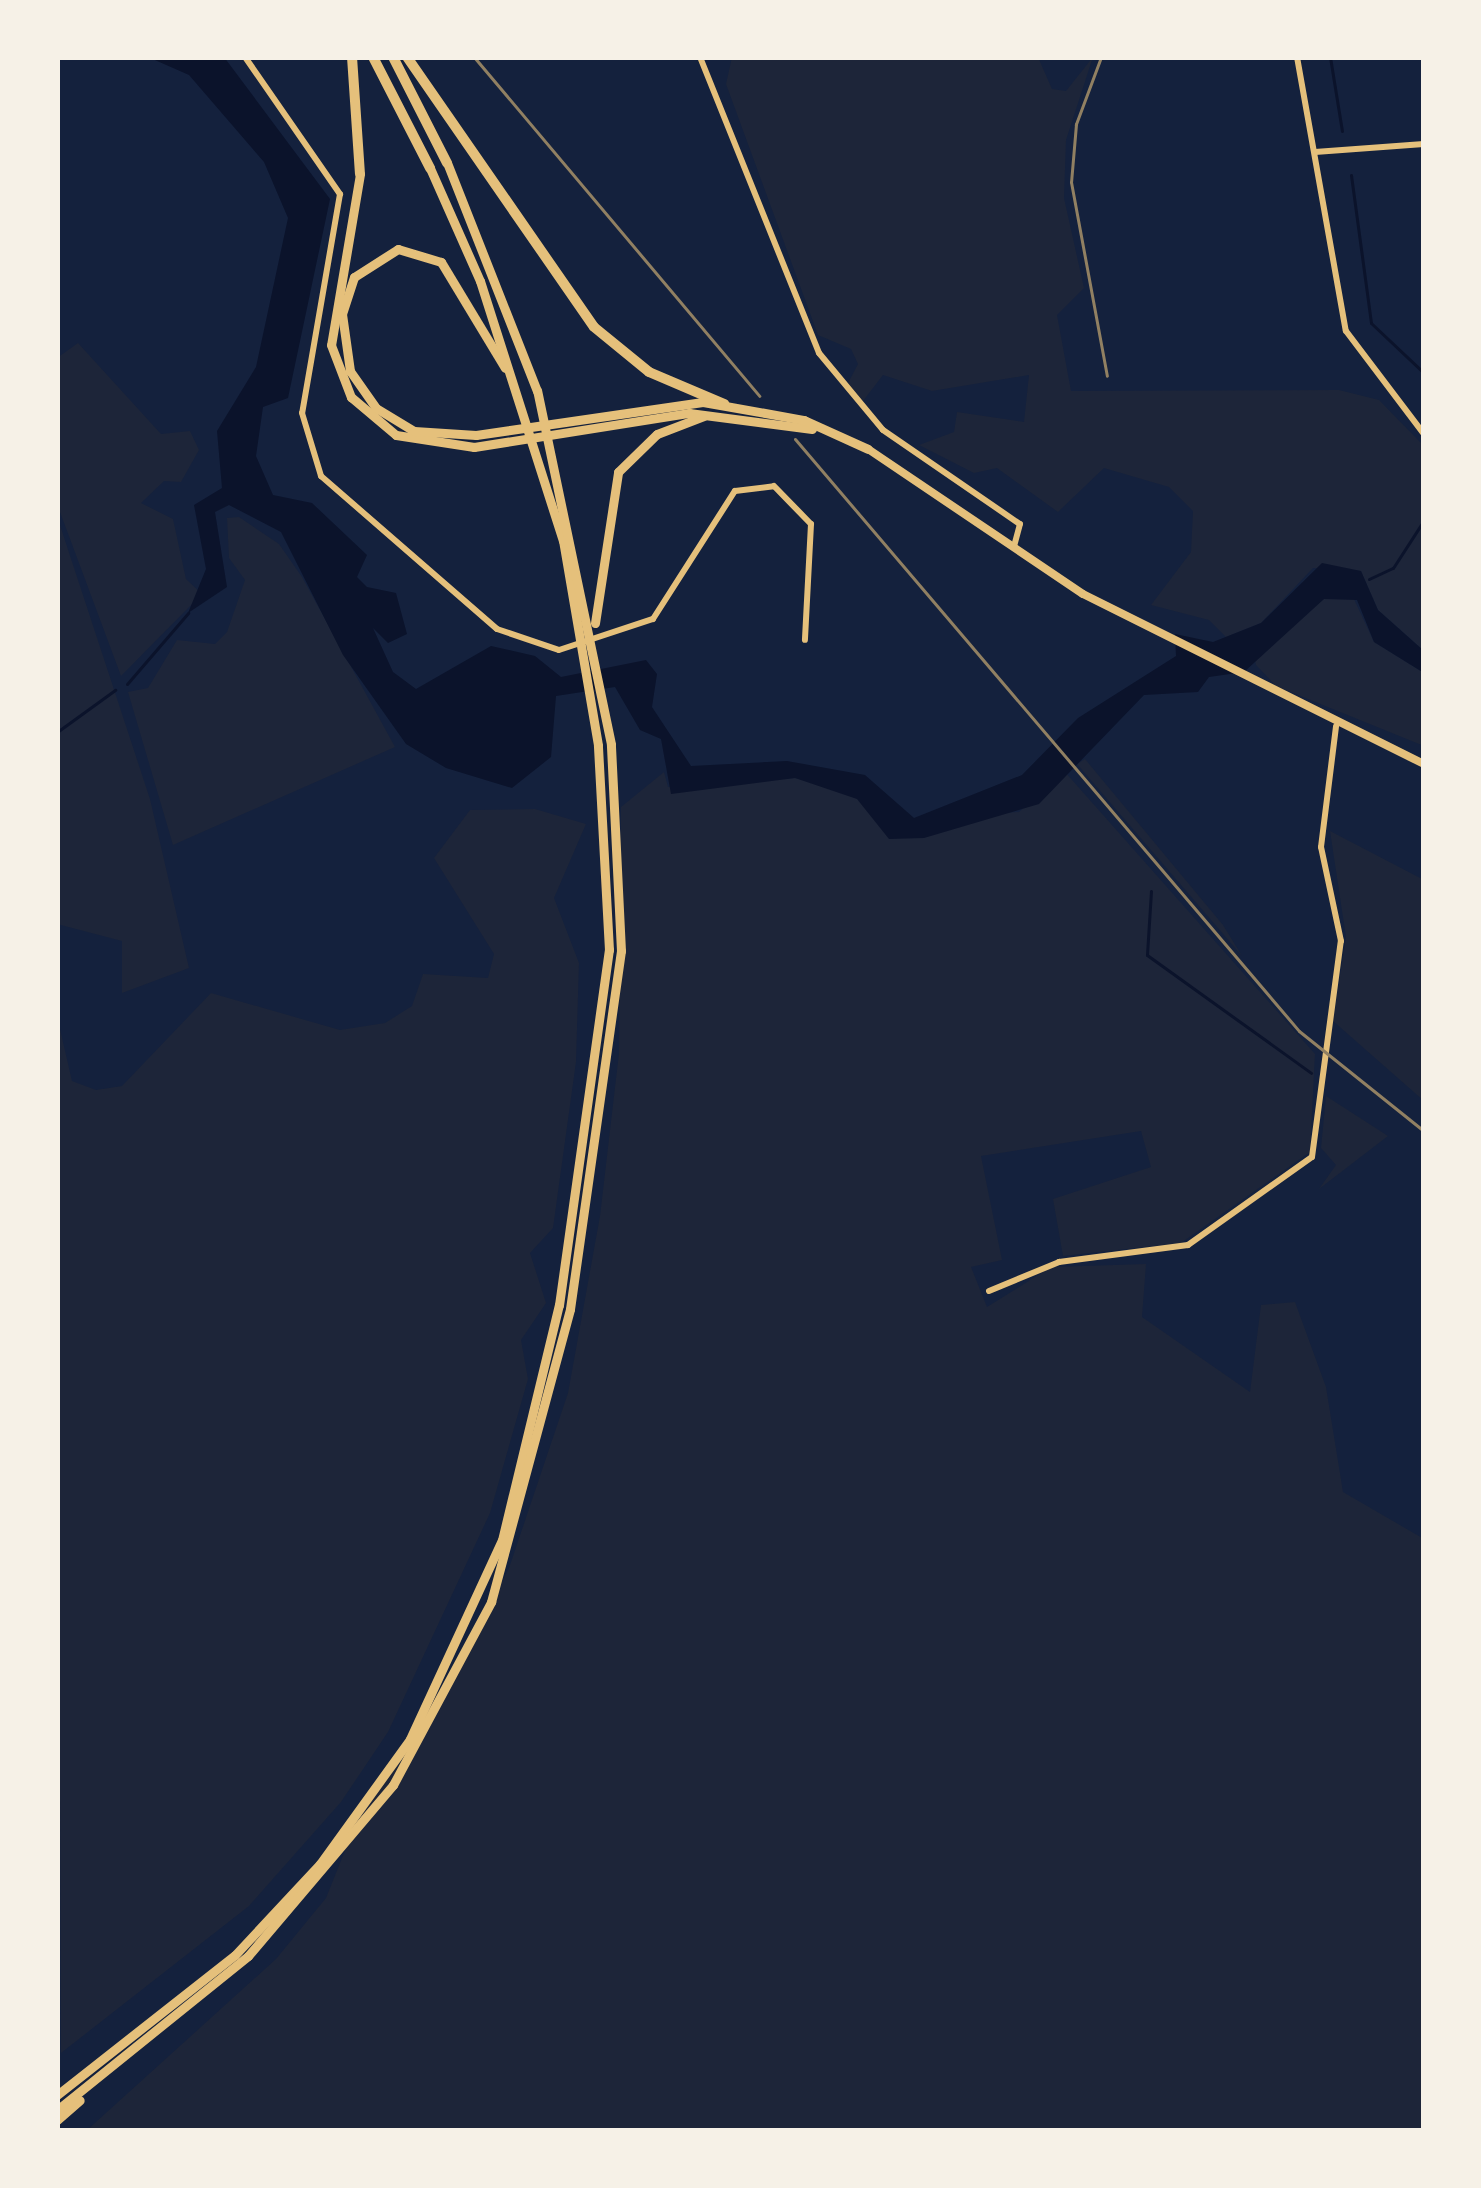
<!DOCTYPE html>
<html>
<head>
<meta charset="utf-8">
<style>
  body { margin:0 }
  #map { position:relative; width:1481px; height:2188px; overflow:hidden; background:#14213d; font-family:Lato,sans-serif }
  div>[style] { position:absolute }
  .green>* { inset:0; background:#1d2539 }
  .water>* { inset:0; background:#0b132b }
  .stream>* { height:3px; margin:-1.5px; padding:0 1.5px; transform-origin:1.5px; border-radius:1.5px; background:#0b132b }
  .minor>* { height:6px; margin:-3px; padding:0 3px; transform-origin:3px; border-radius:3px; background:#e5c07b }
  .tertiary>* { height:8px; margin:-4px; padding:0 4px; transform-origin:4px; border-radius:4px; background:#e5c07b }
  .primary>* { height:9px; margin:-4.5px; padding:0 4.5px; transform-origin:4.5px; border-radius:4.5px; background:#e5c07b }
  .motorway>* { height:10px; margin:-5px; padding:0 5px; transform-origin:5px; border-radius:5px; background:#e5c07b }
  .rail>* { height:3px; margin:-1.5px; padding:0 1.5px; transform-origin:1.5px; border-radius:1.5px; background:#918062 }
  span { translate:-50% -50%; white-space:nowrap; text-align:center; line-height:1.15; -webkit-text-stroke:12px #f6f1e7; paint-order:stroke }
  .frame { position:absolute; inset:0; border:60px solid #f6f1e7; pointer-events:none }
</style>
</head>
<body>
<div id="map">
  <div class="green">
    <i style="clip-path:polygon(732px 57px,1038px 57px,1052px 89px,1066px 91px,1093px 57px,1066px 140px,1064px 198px,1084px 288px,1057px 315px,1071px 391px,1339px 390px,1379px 400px,1424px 446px,1424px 651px,1378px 610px,1361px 571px,1313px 568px,1261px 623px,1226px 637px,1209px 620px,1151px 605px,1191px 552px,1193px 511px,1169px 487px,1104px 468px,1058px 512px,997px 468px,974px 473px,919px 445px,954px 432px,957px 412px,1024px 422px,1029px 375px,932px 391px,883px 375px,863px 401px,847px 385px,858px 364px,851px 349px,818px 335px,726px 84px)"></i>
    <i style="clip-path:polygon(78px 343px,161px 434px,190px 431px,199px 450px,181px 482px,164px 481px,141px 503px,173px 519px,186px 579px,202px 594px,121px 676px,57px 504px,57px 358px)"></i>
    <i style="clip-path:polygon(57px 516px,150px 799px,189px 968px,122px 993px,122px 941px,57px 924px)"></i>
    <i style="clip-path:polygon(239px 517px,279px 544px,302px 577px,395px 747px,173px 845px,128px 692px,148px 688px,177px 640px,215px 644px,227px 632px,245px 580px,229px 558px,227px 518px)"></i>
    <i style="clip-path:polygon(1353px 597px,1374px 642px,1424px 673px,1424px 746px,1276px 686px,1256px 665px,1253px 652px,1324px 599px)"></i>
    <i style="clip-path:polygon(1085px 759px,1223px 925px,1242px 956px,1077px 764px)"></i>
    <i style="clip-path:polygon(664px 772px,668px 787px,795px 778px,855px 793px,887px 821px,1019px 812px,1065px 772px,1315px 1054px,1310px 1152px,1181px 1243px,1063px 1256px,1053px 1199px,1151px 1167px,1141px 1131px,981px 1156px,1002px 1260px,971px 1267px,987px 1307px,1051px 1267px,1146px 1264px,1142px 1317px,1250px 1392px,1261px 1305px,1295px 1302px,1326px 1387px,1343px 1492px,1424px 1539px,1424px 2131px,86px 2131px,276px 1959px,326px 1898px,370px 1788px,424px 1728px,509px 1568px,568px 1393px,600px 1216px,619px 1053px,621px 807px)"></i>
    <i style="clip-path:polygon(535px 809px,586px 824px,554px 898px,579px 963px,576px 1062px,553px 1228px,530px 1253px,546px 1303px,521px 1340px,528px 1379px,490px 1513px,388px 1732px,341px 1802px,249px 1906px,61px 2053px,57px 1016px,72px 1081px,96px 1090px,122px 1086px,211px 993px,340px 1030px,385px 1023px,412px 1006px,423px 974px,488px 978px,494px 954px,434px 858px,470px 810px)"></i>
    <i style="clip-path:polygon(1330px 831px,1424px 880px,1424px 1101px,1333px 1021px,1346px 937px)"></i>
    <i style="clip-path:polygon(1326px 1096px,1388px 1136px,1319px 1189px,1336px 1165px,1321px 1148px)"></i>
  </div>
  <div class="water">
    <i style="clip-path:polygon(148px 57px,224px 57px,330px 199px,288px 398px,263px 407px,256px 456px,273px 495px,312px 503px,367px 555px,357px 577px,367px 587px,396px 593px,407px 634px,388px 643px,373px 628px,393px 672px,416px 689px,491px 646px,535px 656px,561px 677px,646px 660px,657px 674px,652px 707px,691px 766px,787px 761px,865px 775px,914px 818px,1022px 775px,1078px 718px,1176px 656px,1175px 634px,1213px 642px,1261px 623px,1322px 563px,1361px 571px,1378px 610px,1424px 651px,1424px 673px,1374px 642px,1357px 600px,1324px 599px,1244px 672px,1209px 677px,1198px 692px,1144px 695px,1039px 804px,924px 838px,889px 839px,857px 799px,795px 778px,671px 794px,661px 739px,640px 730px,615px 687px,556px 696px,551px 757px,512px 788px,446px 768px,406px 744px,343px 655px,281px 532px,229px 505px,215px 512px,227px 587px,188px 613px,206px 569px,194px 505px,222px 488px,217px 431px,256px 367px,288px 218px,264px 162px,189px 75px)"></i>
  </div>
  <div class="stream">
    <i style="left:1330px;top:57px;width:75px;rotate:80.8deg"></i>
    <i style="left:1351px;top:175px;width:149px;rotate:82.3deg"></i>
    <i style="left:1371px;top:323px;width:73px;rotate:43.3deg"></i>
    <i style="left:1369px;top:579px;width:26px;rotate:-25deg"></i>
    <i style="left:1393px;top:568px;width:57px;rotate:-57.1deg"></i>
    <i style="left:127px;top:684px;width:94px;rotate:-49.3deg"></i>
    <i style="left:57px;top:732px;width:72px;rotate:-35.9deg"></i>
    <i style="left:1151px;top:891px;width:64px;rotate:93.6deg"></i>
    <i style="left:1147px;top:955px;width:202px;rotate:35.7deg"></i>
  </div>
  <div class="minor">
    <i style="left:245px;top:57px;width:167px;rotate:55.3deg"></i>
    <i style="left:340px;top:194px;width:222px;rotate:99.8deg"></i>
    <i style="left:302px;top:413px;width:66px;rotate:73.2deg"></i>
    <i style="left:321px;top:476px;width:233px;rotate:41deg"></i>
    <i style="left:497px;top:629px;width:65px;rotate:18.7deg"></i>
    <i style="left:559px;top:650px;width:99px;rotate:-18.3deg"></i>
    <i style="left:653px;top:619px;width:152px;rotate:-57.4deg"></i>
    <i style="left:735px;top:491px;width:39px;rotate:-7deg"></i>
    <i style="left:774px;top:486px;width:53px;rotate:45.8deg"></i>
    <i style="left:811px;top:524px;width:116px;rotate:93deg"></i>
    <i style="left:700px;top:57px;width:319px;rotate:68.1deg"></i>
    <i style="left:819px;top:353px;width:100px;rotate:50.3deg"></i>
    <i style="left:883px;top:430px;width:166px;rotate:34.5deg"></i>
    <i style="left:1020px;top:524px;width:24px;rotate:105deg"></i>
    <i style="left:1297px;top:57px;width:278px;rotate:79.9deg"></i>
    <i style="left:1346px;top:331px;width:129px;rotate:52.9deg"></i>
    <i style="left:1315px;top:152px;width:109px;rotate:-4.2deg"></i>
    <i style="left:989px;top:1291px;width:76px;rotate:-22.5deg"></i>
    <i style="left:1059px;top:1262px;width:130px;rotate:-7.5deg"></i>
    <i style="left:1188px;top:1245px;width:152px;rotate:-35.4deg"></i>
    <i style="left:1312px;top:1157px;width:218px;rotate:-82.4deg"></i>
    <i style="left:1341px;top:941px;width:96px;rotate:-102deg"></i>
    <i style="left:1321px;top:847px;width:122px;rotate:-82.9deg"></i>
  </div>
  <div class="tertiary">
    <i style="left:868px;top:449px;width:259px;rotate:34deg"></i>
    <i style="left:1083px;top:594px;width:381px;rotate:26.5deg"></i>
  </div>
  <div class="primary">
    <i style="left:360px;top:174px;width:173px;rotate:99.6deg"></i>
    <i style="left:331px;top:345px;width:56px;rotate:69deg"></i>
    <i style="left:351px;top:397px;width:59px;rotate:40.2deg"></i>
    <i style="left:396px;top:435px;width:79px;rotate:8.7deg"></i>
    <i style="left:474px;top:447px;width:218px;rotate:-9deg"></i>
    <i style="left:689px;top:413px;width:124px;rotate:7.4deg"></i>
    <i style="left:505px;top:368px;width:124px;rotate:-121.1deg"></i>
    <i style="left:441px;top:262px;width:45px;rotate:-163.2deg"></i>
    <i style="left:398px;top:249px;width:52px;rotate:147.5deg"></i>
    <i style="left:354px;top:277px;width:39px;rotate:108deg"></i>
    <i style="left:342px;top:314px;width:58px;rotate:82deg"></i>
    <i style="left:350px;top:371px;width:45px;rotate:54.9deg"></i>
    <i style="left:376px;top:408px;width:44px;rotate:31.2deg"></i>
    <i style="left:414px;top:431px;width:62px;rotate:3.7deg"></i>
    <i style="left:476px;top:435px;width:229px;rotate:-8.3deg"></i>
    <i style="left:703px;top:402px;width:103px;rotate:10.1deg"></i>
    <i style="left:804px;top:420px;width:70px;rotate:24.4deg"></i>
    <i style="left:595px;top:623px;width:153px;rotate:-81.3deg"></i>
    <i style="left:618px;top:472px;width:54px;rotate:-44.3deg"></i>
    <i style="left:657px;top:434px;width:50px;rotate:-21deg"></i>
    <i style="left:57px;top:2095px;width:226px;rotate:-38.2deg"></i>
    <i style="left:235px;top:1955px;width:125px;rotate:-47deg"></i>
    <i style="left:320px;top:1864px;width:154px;rotate:-54.2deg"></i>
    <i style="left:410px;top:1739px;width:219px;rotate:-65.2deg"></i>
    <i style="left:502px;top:1540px;width:242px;rotate:-76.4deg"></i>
    <i style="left:559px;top:1305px;width:359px;rotate:-82deg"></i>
    <i style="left:609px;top:950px;width:205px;rotate:-93.1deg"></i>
    <i style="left:598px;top:745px;width:207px;rotate:-99.7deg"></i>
    <i style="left:563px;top:541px;width:273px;rotate:-107.7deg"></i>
    <i style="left:480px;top:281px;width:124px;rotate:-113.9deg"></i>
    <i style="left:57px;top:2110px;width:245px;rotate:-38.9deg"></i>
    <i style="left:248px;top:1956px;width:224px;rotate:-49.7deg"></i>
    <i style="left:393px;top:1785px;width:208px;rotate:-61.8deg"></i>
    <i style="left:491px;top:1602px;width:303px;rotate:-74.9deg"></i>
    <i style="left:570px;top:1309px;width:362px;rotate:-81.9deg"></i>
    <i style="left:621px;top:951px;width:207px;rotate:-92.8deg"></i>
    <i style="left:611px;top:744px;width:361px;rotate:-101.8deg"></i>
    <i style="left:537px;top:391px;width:245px;rotate:-111.5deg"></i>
    <i style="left:57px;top:2120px;width:30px;rotate:-41deg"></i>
  </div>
  <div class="motorway">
    <i style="left:352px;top:57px;width:117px;rotate:86.1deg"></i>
    <i style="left:373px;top:57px;width:125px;rotate:62.8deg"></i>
    <i style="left:393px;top:57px;width:119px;rotate:63deg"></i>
    <i style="left:407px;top:57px;width:328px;rotate:55.3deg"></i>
    <i style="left:594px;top:327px;width:71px;rotate:39.3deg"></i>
    <i style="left:649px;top:372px;width:82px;rotate:23.1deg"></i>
  </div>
  <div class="rail">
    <i style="left:474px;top:57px;width:443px;rotate:49.9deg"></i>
    <i style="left:1101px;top:57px;width:72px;rotate:110.5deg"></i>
    <i style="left:1076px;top:124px;width:58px;rotate:94.9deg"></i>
    <i style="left:1071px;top:182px;width:197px;rotate:79.5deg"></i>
    <i style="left:795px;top:439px;width:777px;rotate:49.59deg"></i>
    <i style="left:1299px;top:1031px;width:160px;rotate:38.7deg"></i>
  </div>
  <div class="frame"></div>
</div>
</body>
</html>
